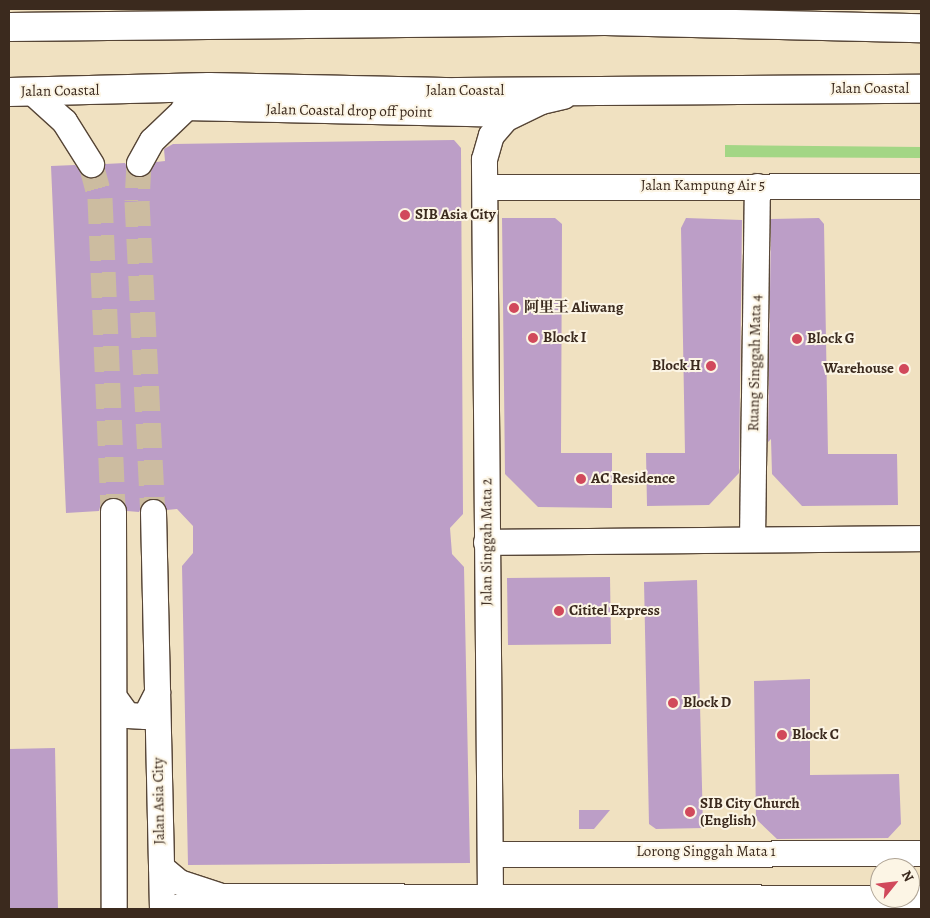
<!DOCTYPE html>
<html>
<head>
<meta charset="utf-8">
<style>
  body { margin:0 }
  #map { position:relative; width:930px; height:918px; overflow:hidden; background:#f0e1c1; font-family:Alegreya,"Noto Serif SC",serif }
  div>[style] { position:absolute }
  .green>* { inset:0; background:#a3d685 }
  .building>* { inset:0; background:#bc9ec7 }
  .street-tunnel>* { height:25px; margin-top:-12.5px; transform-origin:0; background:repeating-linear-gradient(90deg,#ccbca0 0 25px,transparent 0 37px) }
  .roads { filter:drop-shadow(1px 0 #564536) drop-shadow(-1px 0 #564536) drop-shadow(0 1px #564536) drop-shadow(0 -1px #564536) }
  .street>* { height:25px; margin:-12.5px; padding:0 12.5px; transform-origin:12.5px; border-radius:12.5px; background:#fff }
  .highway>* { height:28px; margin:-14px; padding:0 14px; transform-origin:14px; border-radius:14px; background:#fff }
  .dots>* { width:14px; height:14px; translate:-50% -50%; box-sizing:border-box; border:2px solid #fcf5e5; border-radius:50% }
  span { translate:-50% -50%; white-space:nowrap; text-align:center; line-height:1.15; -webkit-text-stroke:4px #fcf5e5; paint-order:stroke }
  .street-label { font-size:15px; color:#3b2a1e }
  .poi-label { font-size:15px; color:#3b2a1e; font-weight:700 }
  .left { translate:0 -50%; text-align:left }
  .right { translate:-100% -50%; text-align:right }
  .frame { position:absolute; inset:0; border:10px solid #3b2a1e; pointer-events:none }
  .north { position:absolute; left:870px; top:858px; width:50px; height:50px; box-sizing:border-box; background:#fcf5e5; border:1px solid #afa495; border-radius:50%; rotate:61deg; font-size:14px; font-weight:700; line-height:20px; text-align:center; color:#3b2a1e }
  .north::after { content:''; display:block; margin:auto; width:18px; height:22px; background:#d1495b; clip-path:polygon(50% 0,100% 100%,50% 72%,0 100%) }
</style>
</head>
<body>
<div id="map">
  <div class="green">
    <i style="clip-path:polygon(725px 145px,921px 147px,921px 158px,725px 157px)"></i>
  </div>
  <div class="building">
    <i style="clip-path:polygon(454px 140px,461px 148px,463px 514px,450px 528px,452px 554px,464px 567px,470px 863px,188px 865px,182px 566px,193px 553px,193px 526px,177px 509px,167px 510px,160px 500px,153px 498px,145px 500px,139px 512px,127px 511px,121px 499px,112px 497px,101px 503px,99px 511px,66px 513px,51px 166px,75px 165px,84px 176px,91px 178px,99px 176px,105px 164px,125px 163px,132px 175px,140px 177px,147px 175px,156px 162px,165px 161px,164px 149px,173px 144px)"></i>
    <i style="clip-path:polygon(502px 218px,555px 218px,562px 224px,561px 453px,612px 453px,612px 508px,538px 507px,505px 474px)"></i>
    <i style="clip-path:polygon(686px 218px,742px 220px,739px 473px,709px 505px,647px 506px,646px 453px,685px 453px,681px 228px)"></i>
    <i style="clip-path:polygon(819px 218px,824px 224px,828px 454px,897px 454px,898px 505px,802px 506px,772px 474px,771px 439px,768px 442px,771px 219px)"></i>
    <i style="clip-path:polygon(610px 577px,611px 644px,508px 645px,507px 578px)"></i>
    <i style="clip-path:polygon(697px 580px,703px 828px,656px 829px,649px 824px,644px 582px)"></i>
    <i style="clip-path:polygon(810px 679px,810px 775px,899px 774px,901px 824px,888px 838px,777px 839px,756px 819px,754px 681px)"></i>
    <i style="clip-path:polygon(55px 748px,58px 909px,9px 909px,9px 749px)"></i>
    <i style="clip-path:polygon(579px 810px,610px 810px,594px 829px,579px 829px)"></i>
  </div>
  <div class="street-tunnel">
    <i style="left:139px;top:163px;width:38px;rotate:93deg"></i>
    <i style="left:137px;top:201px;width:311px;rotate:87.1deg"></i>
    <i style="left:91px;top:164px;width:35px;rotate:75deg"></i>
    <i style="left:100px;top:198px;width:313px;rotate:87.6deg"></i>
  </div>
  <div class="roads">
    <div class="street">
      <i style="left:33px;top:93px;width:42px;rotate:42.1deg"></i>
      <i style="left:64px;top:121px;width:51px;rotate:57.9deg"></i>
      <i style="left:184px;top:107px;width:329px;rotate:1.2deg"></i>
      <i style="left:139px;top:163px;width:26px;rotate:-61deg"></i>
      <i style="left:152px;top:140px;width:64px;rotate:-43.7deg"></i>
      <i style="left:485px;top:187px;width:436px;rotate:-0.1deg"></i>
      <i style="left:113px;top:511px;width:398px;rotate:89.9deg"></i>
      <i style="left:153px;top:512px;width:397px;rotate:88.7deg"></i>
      <i style="left:752px;top:539px;width:353px;rotate:-89.2deg"></i>
      <i style="left:486px;top:542px;width:435px;rotate:-0.5deg"></i>
      <i style="left:114px;top:697px;width:22px;rotate:54deg"></i>
      <i style="left:127px;top:715px;width:18px;rotate:3deg"></i>
      <i style="left:145px;top:716px;width:27px;rotate:-63deg"></i>
      <i style="left:490px;top:854px;width:431px;rotate:-0.1deg"></i>
      <i style="left:161px;top:867px;width:23px;rotate:40deg"></i>
      <i style="left:179px;top:882px;width:41px;rotate:18.4deg"></i>
      <i style="left:490px;top:897px;width:738px;rotate:-90.47deg"></i>
      <i style="left:484px;top:159px;width:25px;rotate:-74deg"></i>
      <i style="left:491px;top:135px;width:23px;rotate:-49deg"></i>
      <i style="left:506px;top:118px;width:39px;rotate:-26deg"></i>
      <i style="left:541px;top:101px;width:23px;rotate:-13deg"></i>
      <i style="left:168px;top:909px;width:56px;rotate:-13.5deg"></i>
      <i style="left:222px;top:896px;width:699px;rotate:0.16deg"></i>
    </div>
    <div class="highway">
      <i style="left:9px;top:27px;width:596px;rotate:-0.58deg"></i>
      <i style="left:605px;top:21px;width:316px;rotate:1.3deg"></i>
      <i style="left:9px;top:92px;width:200px;rotate:-1.4deg"></i>
      <i style="left:209px;top:87px;width:248px;rotate:1.2deg"></i>
      <i style="left:457px;top:92px;width:464px;rotate:-0.4deg"></i>
    </div>
  </div>
  <div class="dots">
    <i style="left:405px;top:215px;background:#d1495b"></i>
    <i style="left:514px;top:308px;background:#d1495b"></i>
    <i style="left:533px;top:338px;background:#d1495b"></i>
    <i style="left:797px;top:339px;background:#d1495b"></i>
    <i style="left:711px;top:366px;background:#d1495b"></i>
    <i style="left:904px;top:369px;background:#d1495b"></i>
    <i style="left:581px;top:479px;background:#d1495b"></i>
    <i style="left:559px;top:611px;background:#d1495b"></i>
    <i style="left:673px;top:703px;background:#d1495b"></i>
    <i style="left:782px;top:735px;background:#d1495b"></i>
    <i style="left:690px;top:812px;background:#d1495b"></i>
  </div>
  <div class="street-label">
    <span style="left:870px;top:89px">Jalan Coastal</span>
    <span style="left:60px;top:91px;rotate:-1deg">Jalan Coastal</span>
    <span style="left:465px;top:91px">Jalan Coastal</span>
    <span style="left:349px;top:111px;rotate:1deg">Jalan Coastal drop off point</span>
    <span style="left:703px;top:186px">Jalan Kampung Air 5</span>
    <span style="left:755px;top:363px;rotate:-89deg">Ruang Singgah Mata 4</span>
    <span style="left:487px;top:542px;rotate:-90deg">Jalan Singgah Mata 2</span>
    <span style="left:159px;top:801px;rotate:-91deg">Jalan Asia City</span>
    <span style="left:706px;top:852px">Lorong Singgah Mata 1</span>
  </div>
  <div class="poi-label">
    <span class="left" style="left:415px;top:215px">SIB Asia City</span>
    <span class="left" style="left:524px;top:308px">阿里王 Aliwang</span>
    <span class="left" style="left:543px;top:338px">Block I</span>
    <span class="left" style="left:807px;top:339px">Block G</span>
    <span class="right" style="left:701px;top:366px">Block H</span>
    <span class="right" style="left:894px;top:369px">Warehouse</span>
    <span class="left" style="left:591px;top:479px">AC Residence</span>
    <span class="left" style="left:569px;top:611px">Cititel Express</span>
    <span class="left" style="left:683px;top:703px">Block D</span>
    <span class="left" style="left:792px;top:735px">Block C</span>
    <span class="left" style="left:700px;top:812px">SIB City Church<br>(English)</span>
  </div>
  <div class="frame"></div>
  <div class="north">N</div>
</div>
</body>
</html>
